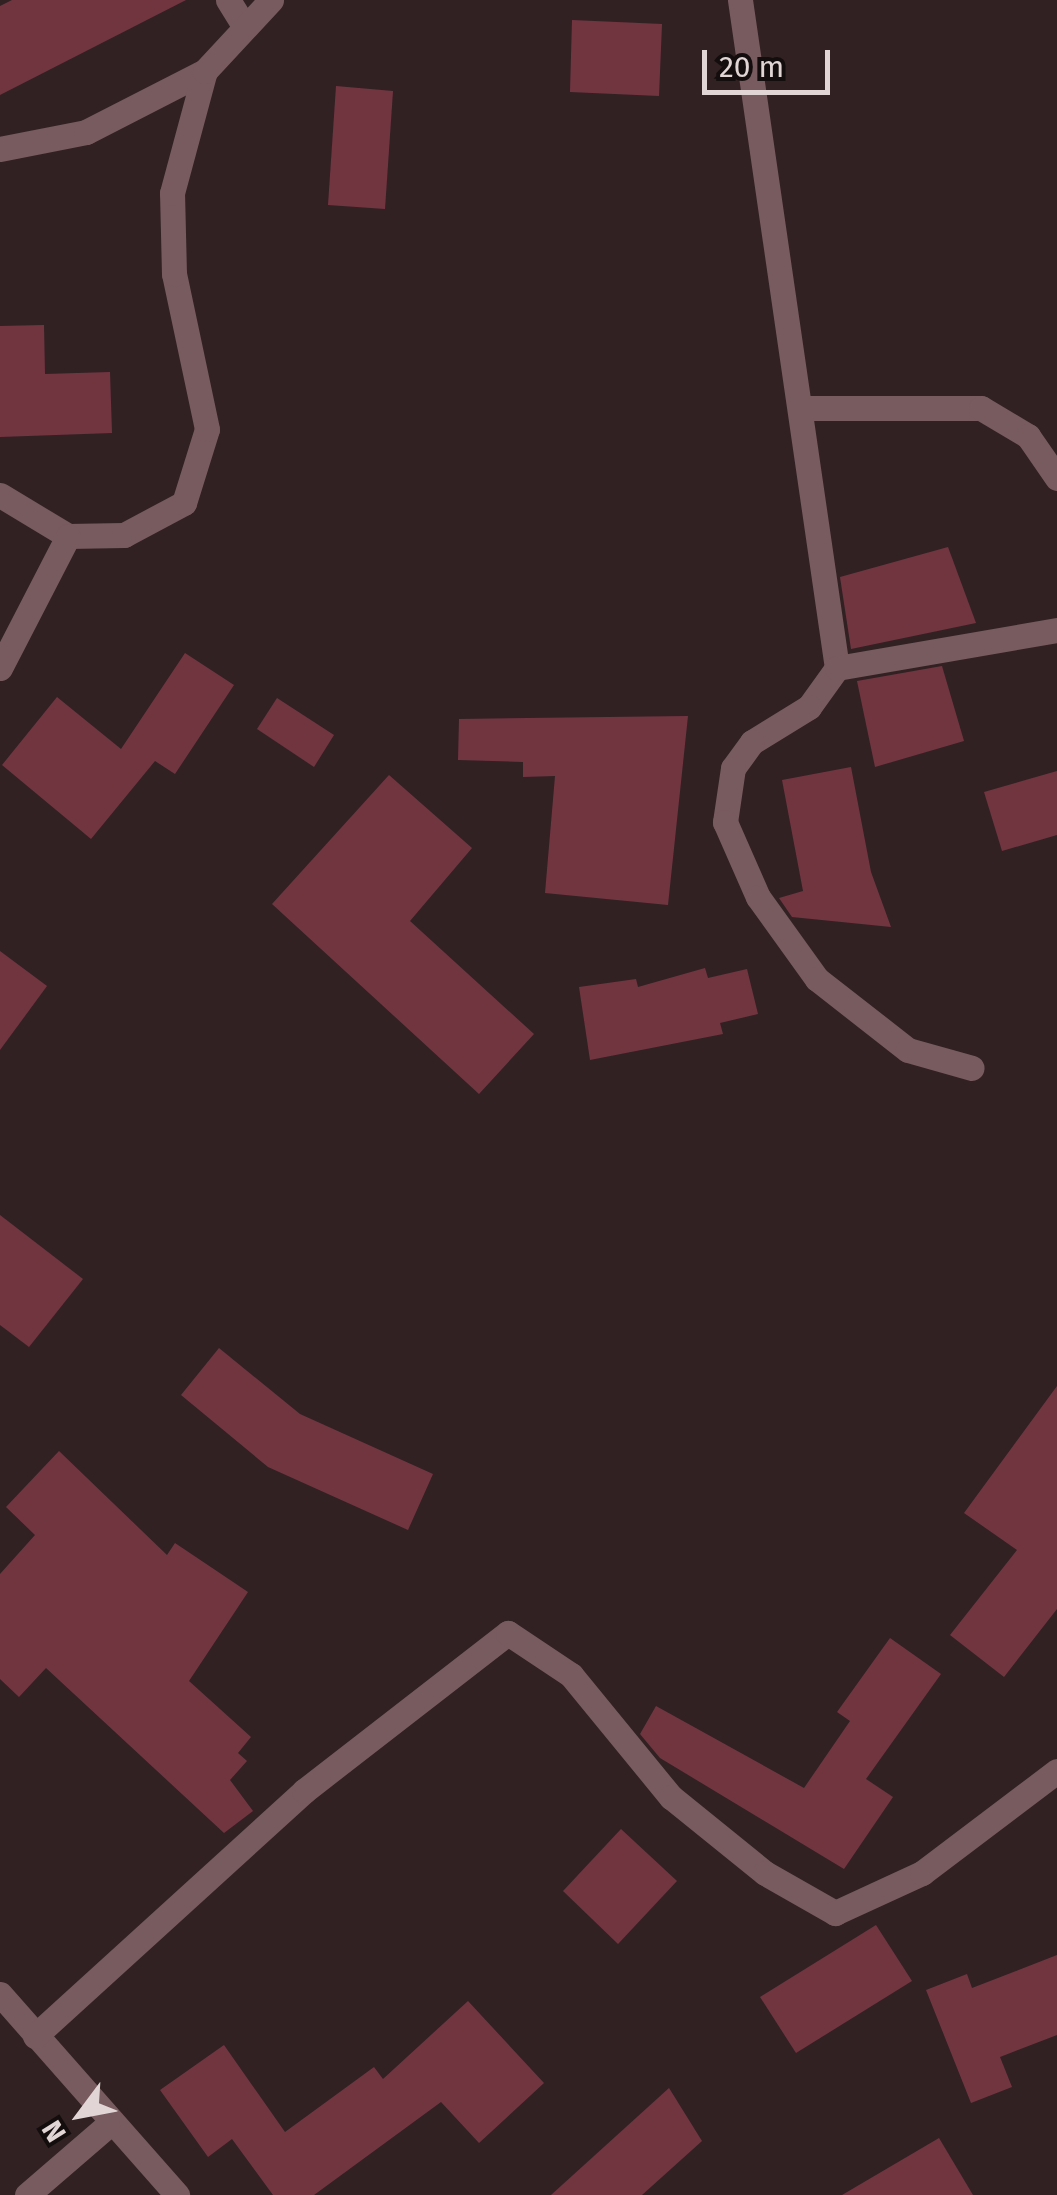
<!DOCTYPE html>
<html>
<head>
<meta charset="utf-8">
<style>
  body { margin:0 }
  #map { position:relative; width:1057px; height:2195px; overflow:hidden; background:#312123; font-family:"Fira Sans",sans-serif }
  div>[style] { position:absolute }
  .building>* { inset:0; background:#713540 }
  .minor>* { height:25px; margin:-12.5px; padding:0 12.5px; transform-origin:12.5px; border-radius:12.5px; background:#785b5f }
  span { translate:-50% -50%; white-space:nowrap; text-align:center; line-height:1.15; -webkit-text-stroke:10px #140d0d; paint-order:stroke }
  .north { position:absolute; left:30px; top:2065px; width:100px; height:100px; -webkit-text-stroke:8px #140d0d; paint-order:stroke; rotate:238deg; font-size:28px; font-weight:700; line-height:40px; text-align:center; color:#e1d5d6 }
  .north::after { content:''; display:block; margin:auto; width:35px; height:45px; background:#e1d5d6; clip-path:polygon(50% 0,100% 100%,50% 72%,0 100%) }
  .scale { position:absolute; left:702px; top:50px; width:128px; height:45px; box-sizing:border-box; border:5px solid #e1d5d6; border-top:0; padding-left:12px; font-size:30px; line-height:35px; white-space:nowrap; color:#e1d5d6; -webkit-text-stroke:8px #140d0d; paint-order:stroke }
</style>
</head>
<body>
<div id="map">
  <div class="building">
    <i style="clip-path:polygon(12px 0,186px 0,0 95px,0 6px)"></i>
    <i style="clip-path:polygon(572px 20px,662px 24px,659px 96px,570px 92px)"></i>
    <i style="clip-path:polygon(336px 86px,393px 91px,385px 209px,328px 205px)"></i>
    <i style="clip-path:polygon(44px 325px,45px 374px,110px 372px,112px 433px,0 437px,0 326px)"></i>
    <i style="clip-path:polygon(948px 547px,976px 623px,851px 649px,840px 577px)"></i>
    <i style="clip-path:polygon(185px 653px,234px 685px,175px 774px,155px 761px,91px 839px,2px 765px,57px 697px,121px 749px)"></i>
    <i style="clip-path:polygon(942px 666px,964px 741px,875px 767px,857px 681px)"></i>
    <i style="clip-path:polygon(277px 698px,334px 735px,314px 767px,257px 729px)"></i>
    <i style="clip-path:polygon(688px 716px,668px 905px,545px 893px,555px 776px,523px 777px,523px 762px,458px 760px,459px 719px)"></i>
    <i style="clip-path:polygon(851px 767px,871px 872px,891px 927px,792px 917px,779px 898px,803px 891px,782px 780px)"></i>
    <i style="clip-path:polygon(1057px 771px,1057px 835px,1002px 851px,984px 792px)"></i>
    <i style="clip-path:polygon(389px 775px,472px 848px,410px 921px,534px 1034px,479px 1094px,272px 904px)"></i>
    <i style="clip-path:polygon(0 951px,47px 986px,0 1050px)"></i>
    <i style="clip-path:polygon(705px 968px,708px 978px,747px 969px,758px 1014px,720px 1023px,723px 1034px,590px 1060px,579px 987px,636px 979px,638px 987px)"></i>
    <i style="clip-path:polygon(0 1215px,83px 1279px,29px 1347px,0 1325px)"></i>
    <i style="clip-path:polygon(219px 1348px,300px 1414px,433px 1474px,408px 1530px,268px 1467px,181px 1395px)"></i>
    <i style="clip-path:polygon(1057px 1386px,1057px 1609px,1004px 1677px,950px 1635px,1017px 1550px,964px 1513px)"></i>
    <i style="clip-path:polygon(59px 1451px,167px 1555px,175px 1543px,248px 1592px,189px 1681px,251px 1737px,238px 1753px,247px 1761px,230px 1780px,253px 1811px,224px 1833px,46px 1668px,19px 1697px,0 1679px,0 1574px,35px 1535px,6px 1507px)"></i>
    <i style="clip-path:polygon(890px 1638px,941px 1674px,866px 1779px,893px 1797px,844px 1869px,660px 1758px,640px 1734px,656px 1706px,804px 1788px,850px 1721px,837px 1712px)"></i>
    <i style="clip-path:polygon(621px 1829px,677px 1881px,618px 1944px,563px 1891px)"></i>
    <i style="clip-path:polygon(876px 1925px,912px 1981px,796px 2053px,760px 1997px)"></i>
    <i style="clip-path:polygon(1057px 1955px,1057px 2035px,1000px 2057px,1012px 2087px,971px 2103px,926px 1990px,967px 1974px,972px 1988px)"></i>
    <i style="clip-path:polygon(468px 2001px,544px 2083px,479px 2143px,441px 2102px,314px 2195px,273px 2195px,232px 2139px,208px 2157px,160px 2090px,224px 2045px,285px 2132px,374px 2067px,383px 2079px)"></i>
    <i style="clip-path:polygon(669px 2088px,702px 2141px,642px 2195px,551px 2195px)"></i>
    <i style="clip-path:polygon(939px 2138px,973px 2195px,842px 2195px)"></i>
  </div>
  <div class="minor">
    <i style="left:228px;top:0;width:26px;rotate:58deg"></i>
    <i style="left:740px;top:0;width:675px;rotate:81.74deg"></i>
    <i style="left:837px;top:668px;width:48px;rotate:125.7deg"></i>
    <i style="left:809px;top:707px;width:67px;rotate:148.4deg"></i>
    <i style="left:752px;top:742px;width:32px;rotate:126deg"></i>
    <i style="left:733px;top:768px;width:55px;rotate:98.4deg"></i>
    <i style="left:725px;top:822px;width:82px;rotate:66.3deg"></i>
    <i style="left:758px;top:897px;width:101px;rotate:54.3deg"></i>
    <i style="left:817px;top:979px;width:115px;rotate:38deg"></i>
    <i style="left:908px;top:1050px;width:66px;rotate:15.7deg"></i>
    <i style="left:0;top:149px;width:88px;rotate:-11.2deg"></i>
    <i style="left:86px;top:132px;width:134px;rotate:-27.1deg"></i>
    <i style="left:805px;top:408px;width:176px"></i>
    <i style="left:981px;top:408px;width:55px;rotate:30.8deg"></i>
    <i style="left:1028px;top:436px;width:51px;rotate:55.4deg"></i>
    <i style="left:0;top:495px;width:79px;rotate:31.1deg"></i>
    <i style="left:68px;top:536px;width:56px;rotate:-1deg"></i>
    <i style="left:124px;top:535px;width:68px;rotate:-28.1deg"></i>
    <i style="left:184px;top:503px;width:77px;rotate:-72.7deg"></i>
    <i style="left:207px;top:429px;width:158px;rotate:-102deg"></i>
    <i style="left:174px;top:274px;width:81px;rotate:-91.4deg"></i>
    <i style="left:172px;top:193px;width:126px;rotate:-74.9deg"></i>
    <i style="left:205px;top:71px;width:97px;rotate:-47.1deg"></i>
    <i style="left:0;top:668px;width:148px;rotate:-62.7deg"></i>
    <i style="left:837px;top:668px;width:223px;rotate:-9.8deg"></i>
    <i style="left:0;top:1994px;width:268px;rotate:48.6deg"></i>
    <i style="left:35px;top:2036px;width:364px;rotate:-42.3deg"></i>
    <i style="left:304px;top:1791px;width:258px;rotate:-37.8deg"></i>
    <i style="left:508px;top:1633px;width:76px;rotate:33.7deg"></i>
    <i style="left:571px;top:1675px;width:158px;rotate:50.7deg"></i>
    <i style="left:671px;top:1797px;width:121px;rotate:39deg"></i>
    <i style="left:765px;top:1873px;width:81px;rotate:29.7deg"></i>
    <i style="left:835px;top:1913px;width:96px;rotate:-24.7deg"></i>
    <i style="left:922px;top:1873px;width:169px;rotate:-37.1deg"></i>
    <i style="left:27px;top:2195px;width:106px;rotate:-40.8deg"></i>
  </div>
  <div class="north">N</div>
  <div class="scale">20 m</div>
</div>
</body>
</html>
